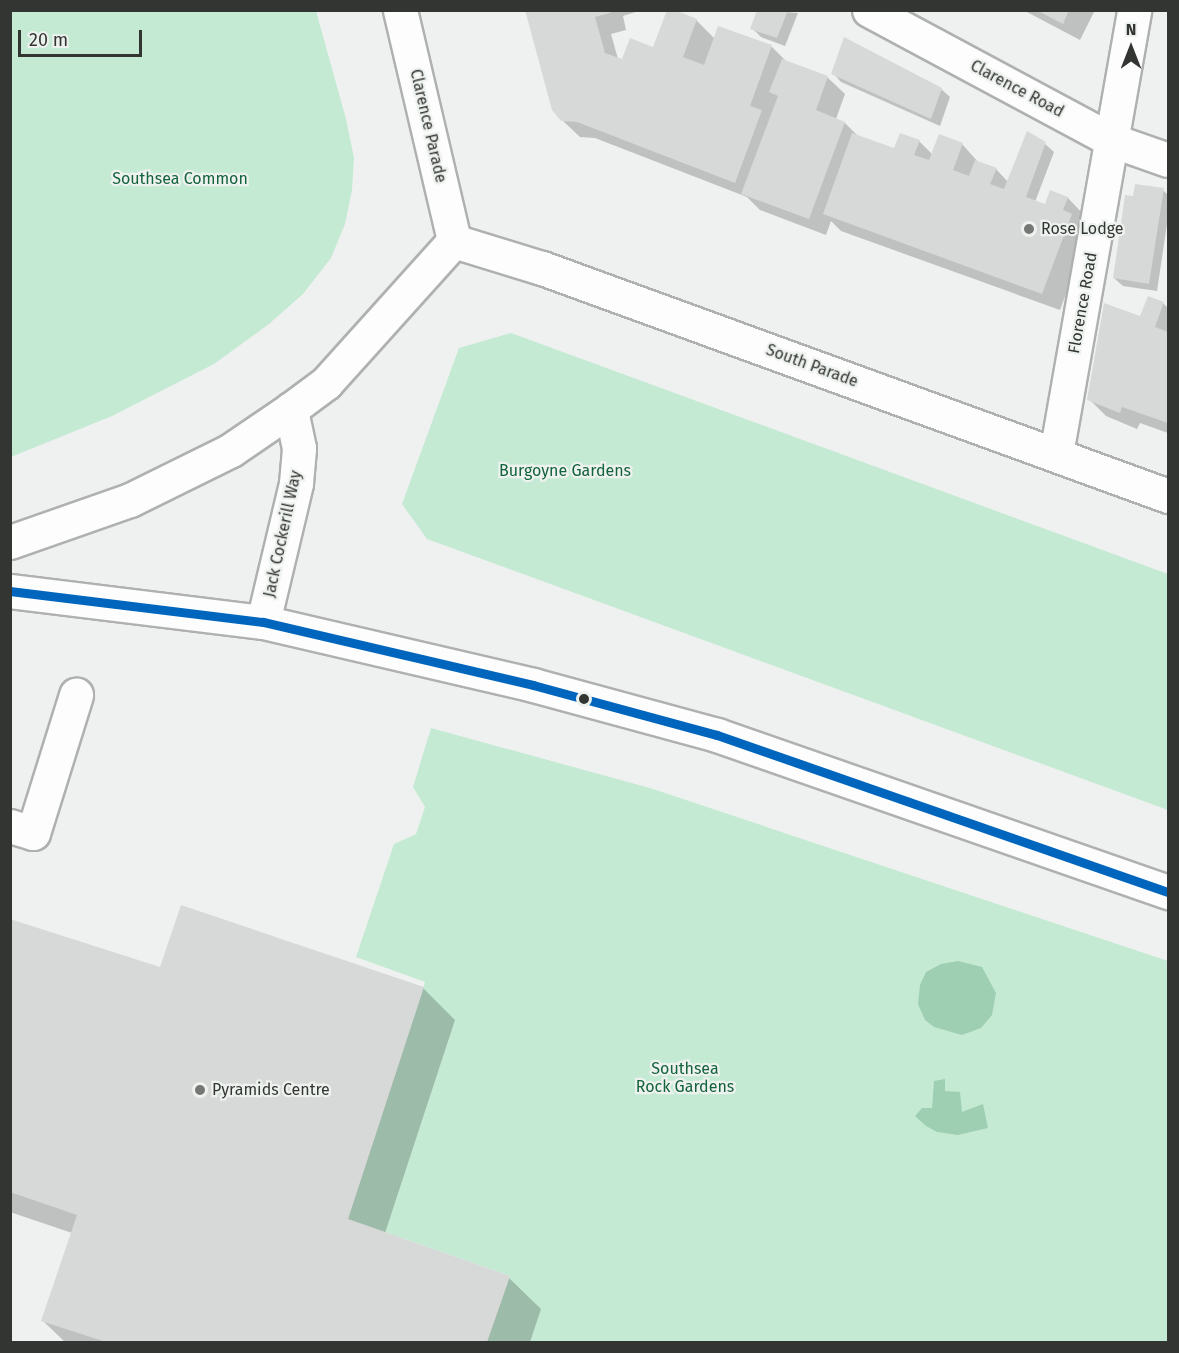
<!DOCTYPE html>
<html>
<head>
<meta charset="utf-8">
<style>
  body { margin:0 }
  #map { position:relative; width:1179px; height:1353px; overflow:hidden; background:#eff1f0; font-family:"Fira Sans",sans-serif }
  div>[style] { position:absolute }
  .green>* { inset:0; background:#c4ead3 }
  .water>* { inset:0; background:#9fcfb2 }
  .shadow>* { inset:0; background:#0003 }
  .building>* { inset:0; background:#d7d9d8 }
  .roads { filter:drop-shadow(2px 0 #afb1b0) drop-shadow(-2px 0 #afb1b0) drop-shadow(0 2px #afb1b0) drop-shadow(0 -2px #afb1b0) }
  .minor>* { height:33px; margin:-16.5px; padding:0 16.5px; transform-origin:16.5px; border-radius:16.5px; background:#fdfdfd }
  .major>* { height:33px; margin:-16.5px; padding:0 16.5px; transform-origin:16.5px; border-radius:16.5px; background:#fdfdfd }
  .bus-1>* { height:9px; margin:-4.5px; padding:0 4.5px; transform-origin:4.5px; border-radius:4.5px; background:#0065bd }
  .dots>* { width:16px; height:16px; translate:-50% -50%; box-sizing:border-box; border:3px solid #eef2ef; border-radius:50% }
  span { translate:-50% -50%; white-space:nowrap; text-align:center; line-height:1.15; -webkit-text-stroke:4.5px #eef2ef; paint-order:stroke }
  .street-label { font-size:16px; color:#333533 }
  .park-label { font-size:16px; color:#13633d }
  .poi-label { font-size:16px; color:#333533 }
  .left { translate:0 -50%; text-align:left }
  .frame { position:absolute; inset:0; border:12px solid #333533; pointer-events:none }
  .north { position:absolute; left:1101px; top:18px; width:60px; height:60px; -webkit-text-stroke:4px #eef2ef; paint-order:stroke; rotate:0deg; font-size:16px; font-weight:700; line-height:24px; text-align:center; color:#333533 }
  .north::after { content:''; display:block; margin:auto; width:21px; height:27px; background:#333533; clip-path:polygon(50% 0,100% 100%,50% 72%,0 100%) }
  .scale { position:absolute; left:18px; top:30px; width:124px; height:27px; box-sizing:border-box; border:3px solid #333533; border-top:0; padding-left:8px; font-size:18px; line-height:21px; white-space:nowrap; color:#333533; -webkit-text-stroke:4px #eef2ef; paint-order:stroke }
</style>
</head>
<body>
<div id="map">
  <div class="green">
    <i style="clip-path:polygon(11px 10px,316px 11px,346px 119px,354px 158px,352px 190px,345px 224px,331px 258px,303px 294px,269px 324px,214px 364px,112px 416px,11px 457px)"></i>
    <i style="clip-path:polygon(511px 333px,1168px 574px,1168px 810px,427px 539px,402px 504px,459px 348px)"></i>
    <i style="clip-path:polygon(431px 728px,650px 788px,1168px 961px,1168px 1342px,487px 1342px,510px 1276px,348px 1219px,425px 982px,356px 957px,394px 844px,416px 834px,425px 807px,413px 787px)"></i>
  </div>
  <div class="water">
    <i style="clip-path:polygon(958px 961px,982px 967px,996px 993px,992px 1015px,981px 1028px,962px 1035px,934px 1027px,925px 1020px,918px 1004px,920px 985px,926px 972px,941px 964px)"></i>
    <i style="clip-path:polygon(945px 1079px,945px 1091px,960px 1092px,962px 1112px,983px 1104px,988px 1128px,958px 1135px,937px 1132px,926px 1126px,915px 1116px,922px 1108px,932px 1108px,934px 1081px)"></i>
  </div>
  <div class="shadow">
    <i style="clip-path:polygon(527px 10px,642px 10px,623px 16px,626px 30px,611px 34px,618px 59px,623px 61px,654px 49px,696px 20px,715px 39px,719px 28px,772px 47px,788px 63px,827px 77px,845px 94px,836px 119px,845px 123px,858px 136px,895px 150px,919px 141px,933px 155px,962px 144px,979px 163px,996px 169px,1008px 182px,1045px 144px,1054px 152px,1035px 202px,1046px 206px,1051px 192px,1068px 198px,1085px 216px,1089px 232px,1060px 310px,841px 231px,831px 221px,826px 235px,760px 210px,747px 197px,595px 138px,580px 137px,562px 120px)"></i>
    <i style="clip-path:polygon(759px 10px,798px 13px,785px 46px,761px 37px,752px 28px)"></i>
    <i style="clip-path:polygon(1023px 10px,1095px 10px,1080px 40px)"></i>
    <i style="clip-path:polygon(833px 73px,941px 89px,950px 97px,940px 126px,841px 82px)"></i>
    <i style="clip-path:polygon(1163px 190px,1168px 195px,1168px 217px,1157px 291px,1123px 286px,1114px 278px,1135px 198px)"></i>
    <i style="clip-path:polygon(1163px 303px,1168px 308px,1168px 433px,1140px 423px,1137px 429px,1106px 416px,1089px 399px,1141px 318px)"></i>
    <i style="clip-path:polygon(10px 920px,161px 969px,423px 988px,455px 1020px,385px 1233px,509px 1278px,541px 1309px,530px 1342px,65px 1342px,42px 1320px,72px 1233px,10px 1212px)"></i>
  </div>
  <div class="building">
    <i style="clip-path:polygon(525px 10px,610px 10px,610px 13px,595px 17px,605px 53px,622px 59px,630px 38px,653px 47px,667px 10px,675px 10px,697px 19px,683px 57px,704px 65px,718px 26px,772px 45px,750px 106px,762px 110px,735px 183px,577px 122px,561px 121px,552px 110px)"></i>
    <i style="clip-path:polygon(757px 10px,788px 10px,777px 38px,750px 29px)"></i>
    <i style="clip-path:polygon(1036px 10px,1069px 10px,1063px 24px)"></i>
    <i style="clip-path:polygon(844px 37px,942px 88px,931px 119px,831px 74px)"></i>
    <i style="clip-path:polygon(782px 59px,828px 76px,816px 110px,845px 122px,809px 219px,741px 194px,778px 96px,769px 92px)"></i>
    <i style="clip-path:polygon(1027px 131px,1046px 142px,1026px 197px,1045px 204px,1050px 190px,1068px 197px,1063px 210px,1072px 214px,1042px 294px,823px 214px,852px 133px,894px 148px,900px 133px,920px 140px,914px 155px,929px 160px,939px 134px,963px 143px,953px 170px,969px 176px,975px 160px,997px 168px,990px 184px,1004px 189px)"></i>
    <i style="clip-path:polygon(1135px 184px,1164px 188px,1149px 284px,1113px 278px,1125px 195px,1133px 196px)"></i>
    <i style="clip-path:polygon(1148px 296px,1164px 302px,1155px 327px,1168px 332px,1168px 423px,1122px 407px,1120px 413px,1087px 400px,1104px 303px,1140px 316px)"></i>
    <i style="clip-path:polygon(181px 905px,424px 987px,348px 1219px,510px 1276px,487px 1342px,106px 1342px,41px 1321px,77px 1215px,10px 1192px,10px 919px,160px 967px)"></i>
  </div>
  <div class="roads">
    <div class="minor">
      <i style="left:869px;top:10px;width:275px;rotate:28.2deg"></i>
      <i style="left:1111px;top:140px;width:60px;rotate:19.3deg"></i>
      <i style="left:1056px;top:454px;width:451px;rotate:-80deg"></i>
      <i style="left:10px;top:542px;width:127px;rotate:-19.3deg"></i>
      <i style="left:130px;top:500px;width:113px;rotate:-26.3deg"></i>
      <i style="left:231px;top:450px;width:73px;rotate:-34.3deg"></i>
      <i style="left:291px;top:409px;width:44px;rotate:-36.6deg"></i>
      <i style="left:326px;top:383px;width:191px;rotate:-48deg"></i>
      <i style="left:10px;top:591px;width:255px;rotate:7deg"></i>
      <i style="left:263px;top:622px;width:277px;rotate:13.1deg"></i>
      <i style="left:533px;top:685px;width:191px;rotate:15.2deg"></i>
      <i style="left:717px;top:735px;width:478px;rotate:19.2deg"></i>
      <i style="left:263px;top:622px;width:143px;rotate:-76.6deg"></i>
      <i style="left:296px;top:483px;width:35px;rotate:-85deg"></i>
      <i style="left:299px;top:448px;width:40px;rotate:-102deg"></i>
      <i style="left:10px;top:826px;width:24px;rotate:17deg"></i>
      <i style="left:33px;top:833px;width:145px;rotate:-72.7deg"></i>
    </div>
    <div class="major">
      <i style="left:400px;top:10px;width:237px;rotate:76.8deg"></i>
      <i style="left:454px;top:241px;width:92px;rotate:17.1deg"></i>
      <i style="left:542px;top:268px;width:666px;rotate:20.01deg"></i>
    </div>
  </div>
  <div class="bus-1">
    <i style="left:10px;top:591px;width:255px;rotate:7deg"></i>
    <i style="left:263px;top:622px;width:277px;rotate:13.1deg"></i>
    <i style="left:533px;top:685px;width:191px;rotate:15.2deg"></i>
    <i style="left:717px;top:735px;width:478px;rotate:19.2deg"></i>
  </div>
  <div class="dots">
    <i style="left:1029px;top:229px;background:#757775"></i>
    <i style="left:584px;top:699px;background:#333533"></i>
    <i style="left:200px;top:1090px;background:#757775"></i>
  </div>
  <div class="street-label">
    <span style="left:1017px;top:89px;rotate:28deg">Clarence Road</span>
    <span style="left:428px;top:126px;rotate:77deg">Clarence Parade</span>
    <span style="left:1083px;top:303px;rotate:-80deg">Florence Road</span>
    <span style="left:812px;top:366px;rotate:20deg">South Parade</span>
    <span style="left:283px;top:534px;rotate:-78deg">Jack Cockerill Way</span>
  </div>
  <div class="park-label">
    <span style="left:180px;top:179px">Southsea Common</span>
    <span style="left:565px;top:471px">Burgoyne Gardens</span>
    <span style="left:685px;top:1078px">Southsea<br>Rock Gardens</span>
  </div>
  <div class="poi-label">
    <span class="left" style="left:1041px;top:229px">Rose Lodge</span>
    <span class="left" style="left:212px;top:1090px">Pyramids Centre</span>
  </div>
  <div class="frame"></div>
  <div class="north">N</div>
  <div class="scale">20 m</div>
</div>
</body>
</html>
